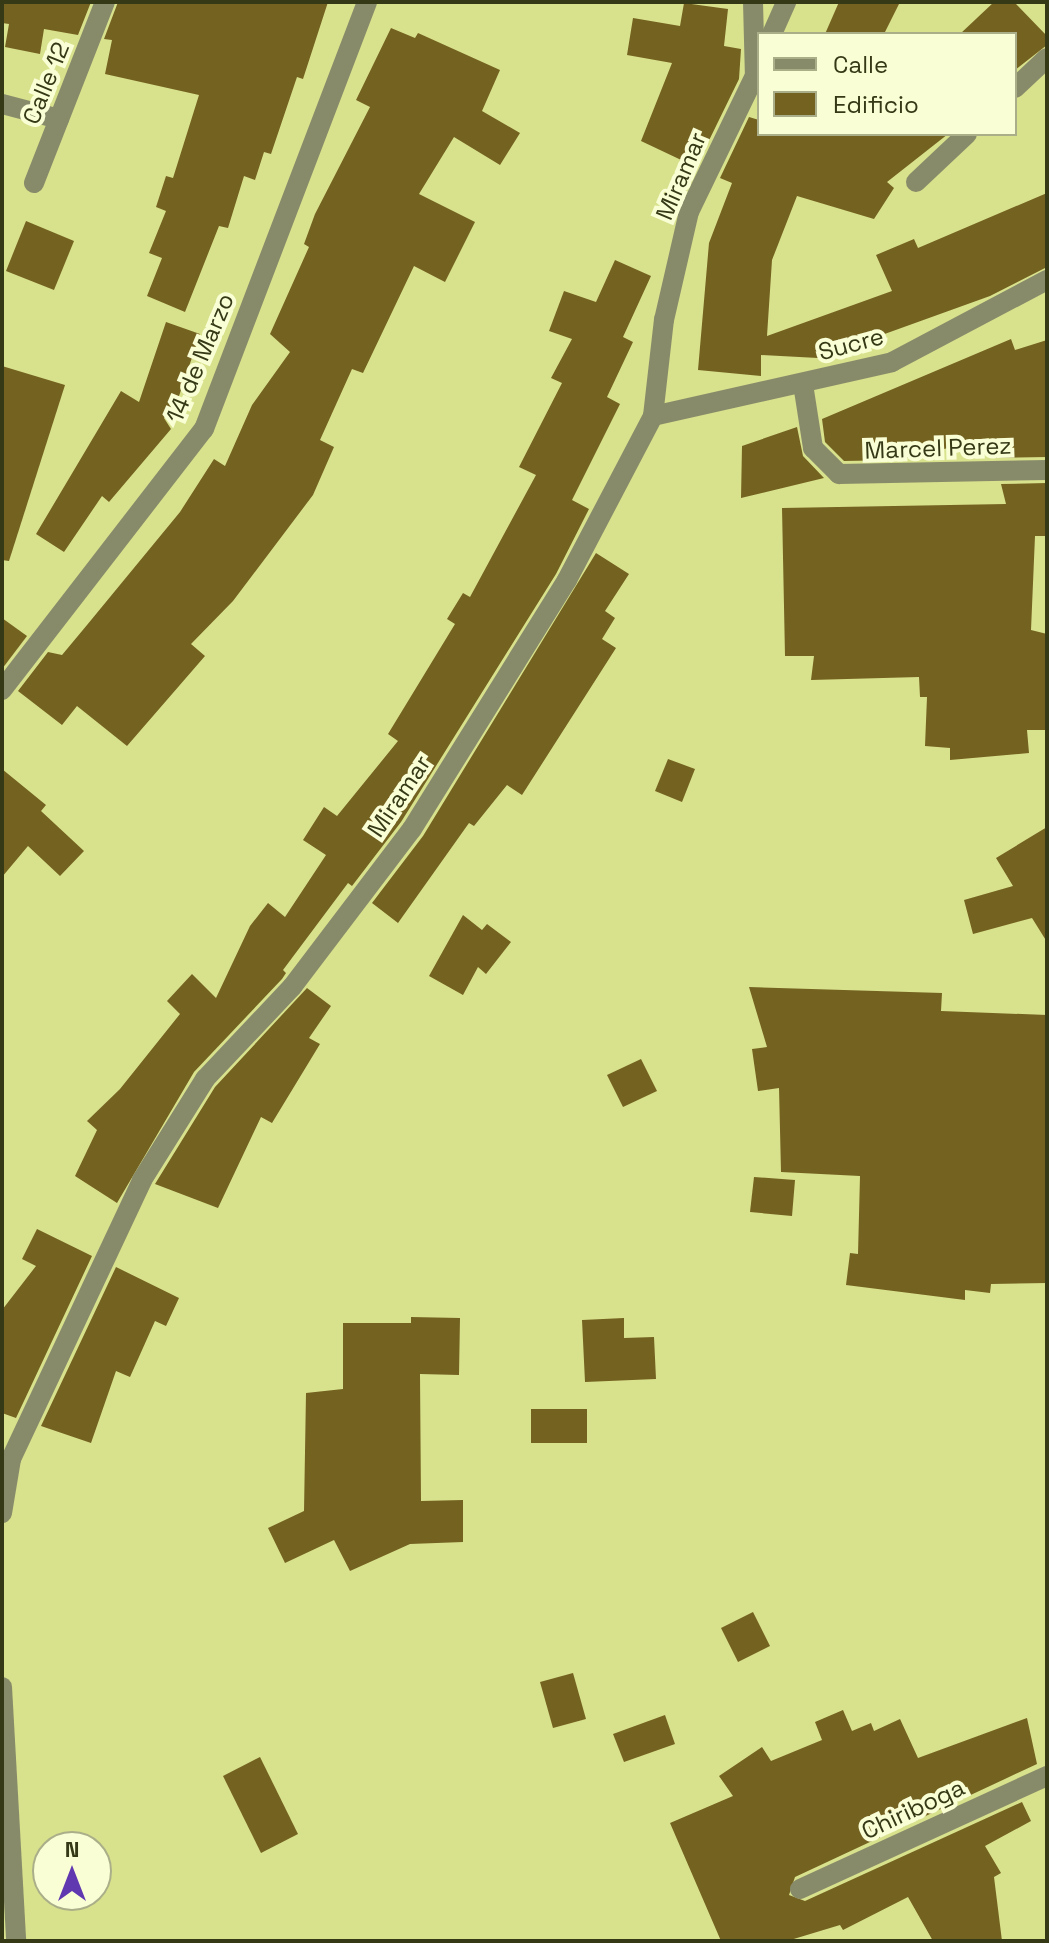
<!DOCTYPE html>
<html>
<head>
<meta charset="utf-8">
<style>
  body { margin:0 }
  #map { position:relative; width:1049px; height:1943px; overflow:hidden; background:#d8e18c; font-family:"Space Grotesk",sans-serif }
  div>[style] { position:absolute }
  .building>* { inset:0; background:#746221 }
  .minor>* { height:20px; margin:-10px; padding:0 10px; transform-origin:10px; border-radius:10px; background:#888b6a }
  span { translate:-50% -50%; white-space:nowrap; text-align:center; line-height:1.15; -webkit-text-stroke:8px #f9fed5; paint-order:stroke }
  .street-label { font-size:24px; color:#363916 }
  .frame { position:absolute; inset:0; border:4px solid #363916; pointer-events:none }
  .legend { position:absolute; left:757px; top:32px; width:260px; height:104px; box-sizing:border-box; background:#f9fed5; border:2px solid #abaf89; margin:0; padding:10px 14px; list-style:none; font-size:24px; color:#363916 }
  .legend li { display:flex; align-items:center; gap:16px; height:40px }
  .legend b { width:40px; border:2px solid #abaf89 }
  .north { position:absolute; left:32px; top:1831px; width:80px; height:80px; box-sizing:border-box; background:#f9fed5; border:2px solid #abaf89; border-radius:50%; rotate:0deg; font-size:22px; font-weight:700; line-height:32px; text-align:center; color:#363916 }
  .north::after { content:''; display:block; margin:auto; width:28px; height:36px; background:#6038b0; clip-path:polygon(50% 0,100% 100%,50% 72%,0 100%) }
</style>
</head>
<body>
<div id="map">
  <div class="building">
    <i style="clip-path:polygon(2px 2px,91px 2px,78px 35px,44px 29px,40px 54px,5px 47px,9px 24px,2px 23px)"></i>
    <i style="clip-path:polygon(118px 2px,328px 2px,303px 79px,297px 77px,271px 154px,264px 152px,255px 180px,244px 176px,228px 228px,219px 226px,185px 312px,147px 296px,162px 258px,149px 253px,166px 211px,156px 207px,166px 176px,173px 178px,199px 95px,105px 74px,112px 40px,104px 39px)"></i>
    <i style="clip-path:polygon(839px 2px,900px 2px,884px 34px,825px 34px)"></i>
    <i style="clip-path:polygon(994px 2px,1014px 2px,1047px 36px,1047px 45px,1015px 70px,1015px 34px,960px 34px)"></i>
    <i style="clip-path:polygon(684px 3px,728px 9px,724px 46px,741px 49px,739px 79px,696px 167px,641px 141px,672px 63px,627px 55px,633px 18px,680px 26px)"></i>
    <i style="clip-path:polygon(391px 28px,415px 38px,418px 33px,500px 70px,482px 111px,520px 133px,500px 165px,454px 137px,419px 194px,475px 222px,445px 282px,414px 266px,363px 373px,352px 369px,320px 440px,334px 447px,313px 495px,233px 601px,191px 644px,205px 656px,127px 746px,77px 706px,62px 725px,18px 691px,48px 652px,62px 655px,87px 625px,180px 512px,214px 459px,225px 466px,252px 405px,290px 352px,270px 334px,309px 247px,304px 244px,315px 214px,370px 107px,356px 100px)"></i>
    <i style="clip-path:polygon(749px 117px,759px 120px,759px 134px,948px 134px,887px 182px,894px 188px,874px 219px,797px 196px,772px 260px,767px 336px,892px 291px,876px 255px,914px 239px,918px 248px,1047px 193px,1047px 267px,990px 296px,818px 358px,761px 355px,761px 376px,698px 370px,709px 243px,732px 183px,720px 178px)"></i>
    <i style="clip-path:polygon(26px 221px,74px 241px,54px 290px,6px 271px)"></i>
    <i style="clip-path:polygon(615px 260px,651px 276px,623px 337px,633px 342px,607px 397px,620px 404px,572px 500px,589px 509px,556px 574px,401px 822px,352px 886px,348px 883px,283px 970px,286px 973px,282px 979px,194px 1072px,117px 1203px,75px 1176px,97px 1130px,87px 1121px,120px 1089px,180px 1014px,167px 1001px,192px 974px,216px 998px,250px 926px,268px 903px,285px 917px,326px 855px,303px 840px,324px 807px,337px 816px,398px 741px,388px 734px,455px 624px,447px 619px,463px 593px,470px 597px,536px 475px,519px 467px,562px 383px,551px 378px,572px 339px,549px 331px,564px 291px,596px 302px)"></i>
    <i style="clip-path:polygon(166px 322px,200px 334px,179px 396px,164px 418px,171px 429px,109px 502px,102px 496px,64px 552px,36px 534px,121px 391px,139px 402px)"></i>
    <i style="clip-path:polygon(1011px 339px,1015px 350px,1047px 340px,1047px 457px,994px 458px,989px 438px,899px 460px,844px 461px,825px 442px,822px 419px)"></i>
    <i style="clip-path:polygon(2px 366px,65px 385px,9px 561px,2px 560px)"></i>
    <i style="clip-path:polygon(797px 427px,803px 456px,824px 478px,741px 498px,742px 446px)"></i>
    <i style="clip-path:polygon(1047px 483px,1047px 536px,1035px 536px,1031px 630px,1047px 634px,1047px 730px,1027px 730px,1029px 753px,950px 760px,950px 748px,925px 746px,927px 697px,920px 697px,919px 677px,811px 680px,814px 656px,785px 656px,782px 508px,1006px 504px,1001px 484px)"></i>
    <i style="clip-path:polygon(596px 553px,629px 574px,605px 611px,615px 618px,602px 639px,616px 648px,522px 795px,507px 785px,474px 826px,469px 823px,398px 923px,372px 903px,423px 836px)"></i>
    <i style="clip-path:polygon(2px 618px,27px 636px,2px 669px)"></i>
    <i style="clip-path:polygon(668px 759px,695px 769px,682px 802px,655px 791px)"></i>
    <i style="clip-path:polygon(2px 769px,46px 805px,41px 811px,84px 851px,60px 876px,28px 846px,2px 877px)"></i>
    <i style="clip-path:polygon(1047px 827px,1047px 942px,1032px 918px,973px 934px,964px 900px,1013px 886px,996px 858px)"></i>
    <i style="clip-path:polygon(463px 915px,482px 930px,487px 924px,511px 942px,486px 974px,478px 967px,463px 995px,429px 976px)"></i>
    <i style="clip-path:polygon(749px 987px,942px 993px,941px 1011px,1047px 1015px,1047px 1283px,991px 1284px,990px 1293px,965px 1290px,965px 1300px,846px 1285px,850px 1253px,858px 1254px,860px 1176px,781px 1172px,779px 1088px,758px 1091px,752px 1049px,767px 1047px)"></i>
    <i style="clip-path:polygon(307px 988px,331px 1006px,309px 1038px,320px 1044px,272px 1123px,261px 1117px,218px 1208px,155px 1184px,215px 1087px)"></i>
    <i style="clip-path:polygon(641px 1059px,657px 1091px,623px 1107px,607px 1075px)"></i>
    <i style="clip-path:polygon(754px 1177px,795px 1180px,792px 1216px,750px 1212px)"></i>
    <i style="clip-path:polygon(37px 1229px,92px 1256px,16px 1418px,2px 1413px,2px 1310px,36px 1266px,22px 1259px)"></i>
    <i style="clip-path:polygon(116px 1267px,179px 1298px,166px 1326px,155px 1321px,130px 1377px,116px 1371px,91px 1443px,41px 1426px)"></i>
    <i style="clip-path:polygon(411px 1317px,460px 1318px,459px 1375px,420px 1374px,421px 1501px,463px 1500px,463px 1542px,410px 1544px,350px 1571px,334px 1540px,285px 1563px,268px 1528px,304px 1511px,306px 1393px,343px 1389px,343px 1323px,411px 1323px)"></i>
    <i style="clip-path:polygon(624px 1318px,624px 1338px,654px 1337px,656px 1379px,585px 1382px,582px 1320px)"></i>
    <i style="clip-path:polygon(531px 1409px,587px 1409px,587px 1443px,531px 1443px)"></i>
    <i style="clip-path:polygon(753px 1612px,770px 1646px,738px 1662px,721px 1628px)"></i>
    <i style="clip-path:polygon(573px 1673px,586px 1719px,553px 1728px,540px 1682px)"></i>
    <i style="clip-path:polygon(843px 1710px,852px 1731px,871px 1723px,874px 1731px,900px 1719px,918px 1758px,1027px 1718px,1037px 1764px,795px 1877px,789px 1895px,805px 1901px,1022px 1802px,1031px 1821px,985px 1846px,1001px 1873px,994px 1877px,1002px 1941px,933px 1941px,908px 1897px,843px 1930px,840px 1925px,787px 1941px,721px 1941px,670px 1823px,733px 1796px,719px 1776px,762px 1747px,771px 1761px,822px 1740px,815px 1722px)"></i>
    <i style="clip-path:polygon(665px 1715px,675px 1744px,624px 1762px,613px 1734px)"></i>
    <i style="clip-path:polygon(260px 1757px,298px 1834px,261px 1853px,223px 1776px)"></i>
  </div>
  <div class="minor">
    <i style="left:753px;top:2px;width:75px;rotate:88.5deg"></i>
    <i style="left:772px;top:34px;width:35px;rotate:-66deg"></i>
    <i style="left:1015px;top:88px;width:44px;rotate:-43.2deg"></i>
    <i style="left:2px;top:104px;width:59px;rotate:14.7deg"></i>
    <i style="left:916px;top:182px;width:70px;rotate:-43.3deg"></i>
    <i style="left:34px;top:183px;width:194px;rotate:-68.6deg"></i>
    <i style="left:803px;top:384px;width:65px;rotate:81.1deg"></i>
    <i style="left:813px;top:448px;width:37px;rotate:45deg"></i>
    <i style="left:839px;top:474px;width:208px;rotate:-1.1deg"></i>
    <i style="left:653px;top:416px;width:245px;rotate:-12.7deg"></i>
    <i style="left:892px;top:362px;width:175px;rotate:-27.9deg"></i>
    <i style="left:2px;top:690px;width:330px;rotate:-52.3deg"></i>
    <i style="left:204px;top:429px;width:457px;rotate:-69.1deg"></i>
    <i style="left:2px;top:1513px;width:55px;rotate:-80.5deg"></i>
    <i style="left:11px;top:1459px;width:308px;rotate:-64.8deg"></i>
    <i style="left:142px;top:1180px;width:119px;rotate:-58deg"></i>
    <i style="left:205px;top:1079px;width:127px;rotate:-46.6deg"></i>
    <i style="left:292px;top:987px;width:198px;rotate:-52.8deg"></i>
    <i style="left:412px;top:829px;width:293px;rotate:-58.1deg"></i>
    <i style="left:567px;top:580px;width:185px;rotate:-62.3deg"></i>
    <i style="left:653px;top:416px;width:97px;rotate:-83.5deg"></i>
    <i style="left:664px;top:320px;width:111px;rotate:-77deg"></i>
    <i style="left:689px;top:212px;width:161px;rotate:-64.2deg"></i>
    <i style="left:2px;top:1687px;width:254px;rotate:86.8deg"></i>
    <i style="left:800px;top:1889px;width:272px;rotate:-24.6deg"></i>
  </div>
  <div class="street-label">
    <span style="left:46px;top:83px;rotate:-68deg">Calle 12</span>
    <span style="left:681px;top:176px;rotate:-67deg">Miramar</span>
    <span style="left:851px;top:344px;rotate:-15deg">Sucre</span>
    <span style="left:200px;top:358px;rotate:-67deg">14 de Marzo</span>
    <span style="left:938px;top:448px;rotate:-2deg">Marcel Perez</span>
    <span style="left:399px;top:796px;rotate:-56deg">Miramar</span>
    <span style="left:913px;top:1809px;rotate:-25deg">Chiriboga</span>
  </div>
  <div class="frame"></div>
  <ul class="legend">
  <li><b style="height:10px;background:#888b6a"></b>Calle</li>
  <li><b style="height:22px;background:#746221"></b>Edificio</li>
  </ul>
  <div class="north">N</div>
</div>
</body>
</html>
